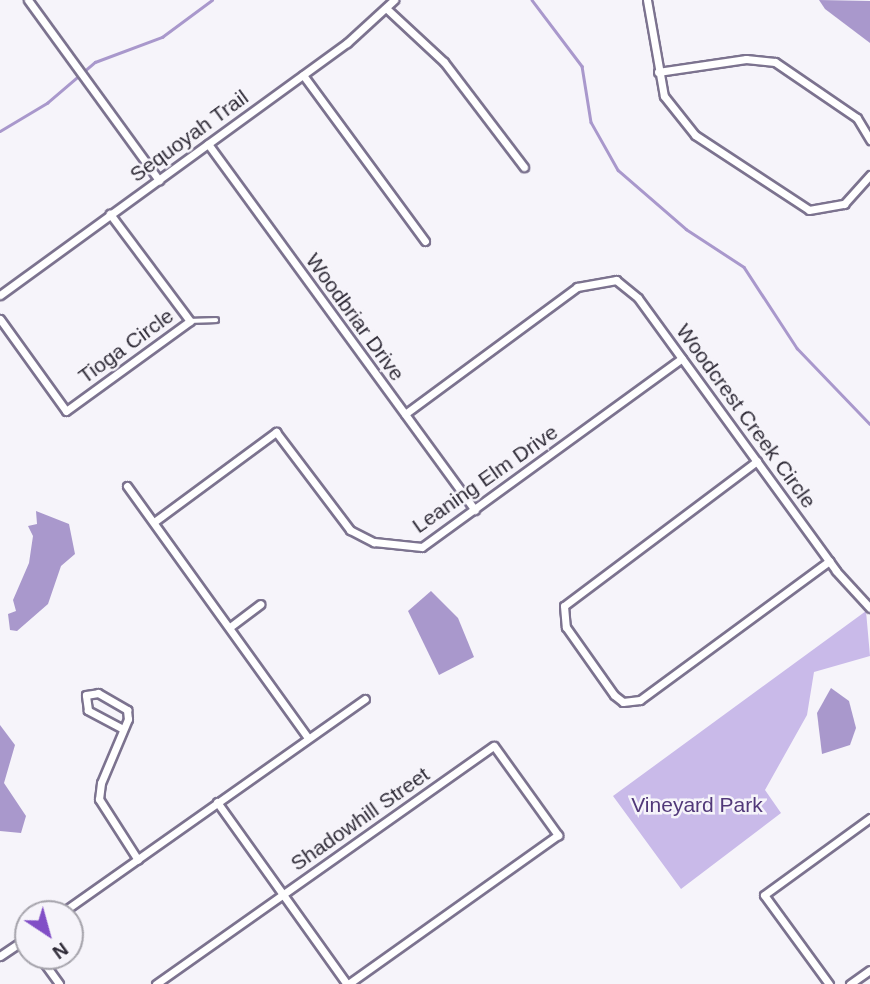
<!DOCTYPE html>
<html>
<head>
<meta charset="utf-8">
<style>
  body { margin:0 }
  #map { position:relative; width:870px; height:984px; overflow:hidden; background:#f6f4fa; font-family:Arial,sans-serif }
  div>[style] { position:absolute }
  .green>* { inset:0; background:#c9bae9 }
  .water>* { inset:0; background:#a998cc }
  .stream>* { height:2.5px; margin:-1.25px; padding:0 1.25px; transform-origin:1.25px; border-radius:1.25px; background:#a998cc }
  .roads { filter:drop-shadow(2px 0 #7c738f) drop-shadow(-2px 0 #7c738f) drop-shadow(0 2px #7c738f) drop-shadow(0 -2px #7c738f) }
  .lane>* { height:3.5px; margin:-1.75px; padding:0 1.75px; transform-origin:1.75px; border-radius:1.75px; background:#fff }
  .street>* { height:7px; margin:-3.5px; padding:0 3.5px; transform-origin:3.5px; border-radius:3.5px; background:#fff }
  span { translate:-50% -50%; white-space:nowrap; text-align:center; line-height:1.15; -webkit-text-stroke:5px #f6f4fa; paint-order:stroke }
  .street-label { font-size:21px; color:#2f2b37 }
  .park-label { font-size:21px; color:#513879 }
  .north { position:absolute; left:14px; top:900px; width:70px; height:70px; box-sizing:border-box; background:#f6f4fa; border:2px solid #a6a4ac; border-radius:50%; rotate:144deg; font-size:19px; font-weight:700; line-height:28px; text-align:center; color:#2f2b37 }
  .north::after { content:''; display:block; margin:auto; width:24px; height:32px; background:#814ec6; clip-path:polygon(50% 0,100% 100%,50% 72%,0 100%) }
</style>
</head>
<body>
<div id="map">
  <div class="green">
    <i style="clip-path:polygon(866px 611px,870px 656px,814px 672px,807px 715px,765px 790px,781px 813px,681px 889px,613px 796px)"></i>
  </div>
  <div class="water">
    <i style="clip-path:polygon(819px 0,870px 1px,870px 43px,825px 9px)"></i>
    <i style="clip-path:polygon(36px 511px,69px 524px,75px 554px,61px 566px,48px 604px,17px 631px,10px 630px,8px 614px,16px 611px,13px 600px,29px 563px,33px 536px,28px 526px,37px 524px)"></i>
    <i style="clip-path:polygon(431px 591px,458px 618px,474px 657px,439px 675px,408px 611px)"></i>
    <i style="clip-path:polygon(831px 688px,849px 701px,856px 728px,850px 745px,822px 754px,817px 713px)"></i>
    <i style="clip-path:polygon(0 725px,15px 745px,4px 783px,26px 816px,21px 833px,0 831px)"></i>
  </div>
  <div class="stream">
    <i style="left:532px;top:0;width:83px;rotate:52.9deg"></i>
    <i style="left:582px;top:66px;width:57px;rotate:80.9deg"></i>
    <i style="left:591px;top:122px;width:55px;rotate:60.6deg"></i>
    <i style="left:618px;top:170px;width:90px;rotate:40.9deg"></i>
    <i style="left:686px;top:229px;width:69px;rotate:33.2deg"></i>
    <i style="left:744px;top:267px;width:97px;rotate:56.8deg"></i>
    <i style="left:797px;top:348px;width:105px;rotate:46.2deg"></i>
    <i style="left:0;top:131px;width:55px;rotate:-30.8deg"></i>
    <i style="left:47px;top:103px;width:63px;rotate:-40.5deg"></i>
    <i style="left:95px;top:62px;width:72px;rotate:-20.5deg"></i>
    <i style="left:162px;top:37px;width:62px;rotate:-36.5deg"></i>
  </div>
  <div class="roads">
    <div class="lane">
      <i style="left:190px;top:321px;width:26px;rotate:-2deg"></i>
    </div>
    <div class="street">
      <i style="left:28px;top:0;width:223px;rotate:54deg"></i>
      <i style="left:647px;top:0;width:97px;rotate:80deg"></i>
      <i style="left:664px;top:96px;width:50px;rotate:51.5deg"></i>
      <i style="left:695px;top:135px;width:136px;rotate:33.3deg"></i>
      <i style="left:809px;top:210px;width:36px;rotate:-10deg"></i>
      <i style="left:844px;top:204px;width:39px;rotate:-48deg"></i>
      <i style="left:387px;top:9px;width:78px;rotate:42.9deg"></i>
      <i style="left:444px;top:62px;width:132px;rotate:52.7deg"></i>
      <i style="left:658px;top:72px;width:89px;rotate:-8.4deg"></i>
      <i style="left:746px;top:59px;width:29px;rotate:6deg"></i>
      <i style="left:775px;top:62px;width:99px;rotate:34.3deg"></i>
      <i style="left:857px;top:118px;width:26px;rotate:59deg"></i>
      <i style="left:303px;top:75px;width:206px;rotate:53.7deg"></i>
      <i style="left:208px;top:144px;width:453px;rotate:53.9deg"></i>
      <i style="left:0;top:295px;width:429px;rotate:-36deg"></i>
      <i style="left:347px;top:43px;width:64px;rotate:-42.5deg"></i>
      <i style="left:0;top:319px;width:113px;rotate:54.3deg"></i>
      <i style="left:66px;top:411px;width:153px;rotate:-36deg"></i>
      <i style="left:190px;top:321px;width:134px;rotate:-126.8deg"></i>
      <i style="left:405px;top:414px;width:214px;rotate:-36.4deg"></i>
      <i style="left:577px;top:287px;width:40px;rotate:-10deg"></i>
      <i style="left:616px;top:280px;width:28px;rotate:39deg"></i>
      <i style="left:638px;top:298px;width:337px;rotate:54deg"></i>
      <i style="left:836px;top:571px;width:50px;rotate:47.4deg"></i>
      <i style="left:757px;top:461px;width:241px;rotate:143.1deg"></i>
      <i style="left:564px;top:606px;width:21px;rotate:85deg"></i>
      <i style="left:566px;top:627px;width:83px;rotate:54.8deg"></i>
      <i style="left:614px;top:695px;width:11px;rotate:38deg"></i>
      <i style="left:623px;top:702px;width:17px;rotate:-7deg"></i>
      <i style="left:640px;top:700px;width:235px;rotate:-36.3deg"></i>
      <i style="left:127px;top:486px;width:310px;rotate:54.3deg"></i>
      <i style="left:154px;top:522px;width:152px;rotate:-36.4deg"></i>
      <i style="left:276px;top:432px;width:123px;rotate:52.9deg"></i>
      <i style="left:350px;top:530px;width:27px;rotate:27deg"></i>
      <i style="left:374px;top:542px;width:48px;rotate:5.9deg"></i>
      <i style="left:422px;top:547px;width:321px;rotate:-36deg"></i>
      <i style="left:230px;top:627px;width:38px;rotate:-37deg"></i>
      <i style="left:123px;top:729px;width:40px;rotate:-152deg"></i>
      <i style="left:88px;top:710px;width:15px;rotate:-98deg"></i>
      <i style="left:86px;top:695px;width:12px;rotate:-9deg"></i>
      <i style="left:98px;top:693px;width:34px;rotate:30deg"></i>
      <i style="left:127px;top:710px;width:9px;rotate:84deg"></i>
      <i style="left:128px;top:719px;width:69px;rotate:112.9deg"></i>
      <i style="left:101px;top:783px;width:16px;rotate:97deg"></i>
      <i style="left:99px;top:799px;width:72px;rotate:57.4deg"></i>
      <i style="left:217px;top:802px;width:224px;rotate:54.5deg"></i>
      <i style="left:60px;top:914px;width:373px;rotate:-35.2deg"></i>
      <i style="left:0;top:956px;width:34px;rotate:-34deg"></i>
      <i style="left:39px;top:956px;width:34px;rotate:54deg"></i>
      <i style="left:156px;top:984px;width:413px;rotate:-35.2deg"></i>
      <i style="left:494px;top:746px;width:110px;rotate:54.3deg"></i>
      <i style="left:558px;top:835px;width:257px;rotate:144.6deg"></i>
      <i style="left:829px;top:984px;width:110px;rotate:-126.1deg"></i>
      <i style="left:764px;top:895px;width:131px;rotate:-36deg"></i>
      <i style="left:850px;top:984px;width:24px;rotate:-35deg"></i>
    </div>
  </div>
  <div class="street-label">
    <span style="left:189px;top:136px;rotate:-36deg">Sequoyah Trail</span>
    <span style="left:355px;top:317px;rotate:54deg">Woodbriar Drive</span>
    <span style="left:126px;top:346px;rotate:-36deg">Tioga Circle</span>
    <span style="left:746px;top:416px;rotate:54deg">Woodcrest Creek Circle</span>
    <span style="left:485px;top:479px;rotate:-35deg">Leaning Elm Drive</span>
    <span style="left:360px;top:819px;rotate:-35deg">Shadowhill Street</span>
  </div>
  <div class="park-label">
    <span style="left:697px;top:805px">Vineyard Park</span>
  </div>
  <div class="north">N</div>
</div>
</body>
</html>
